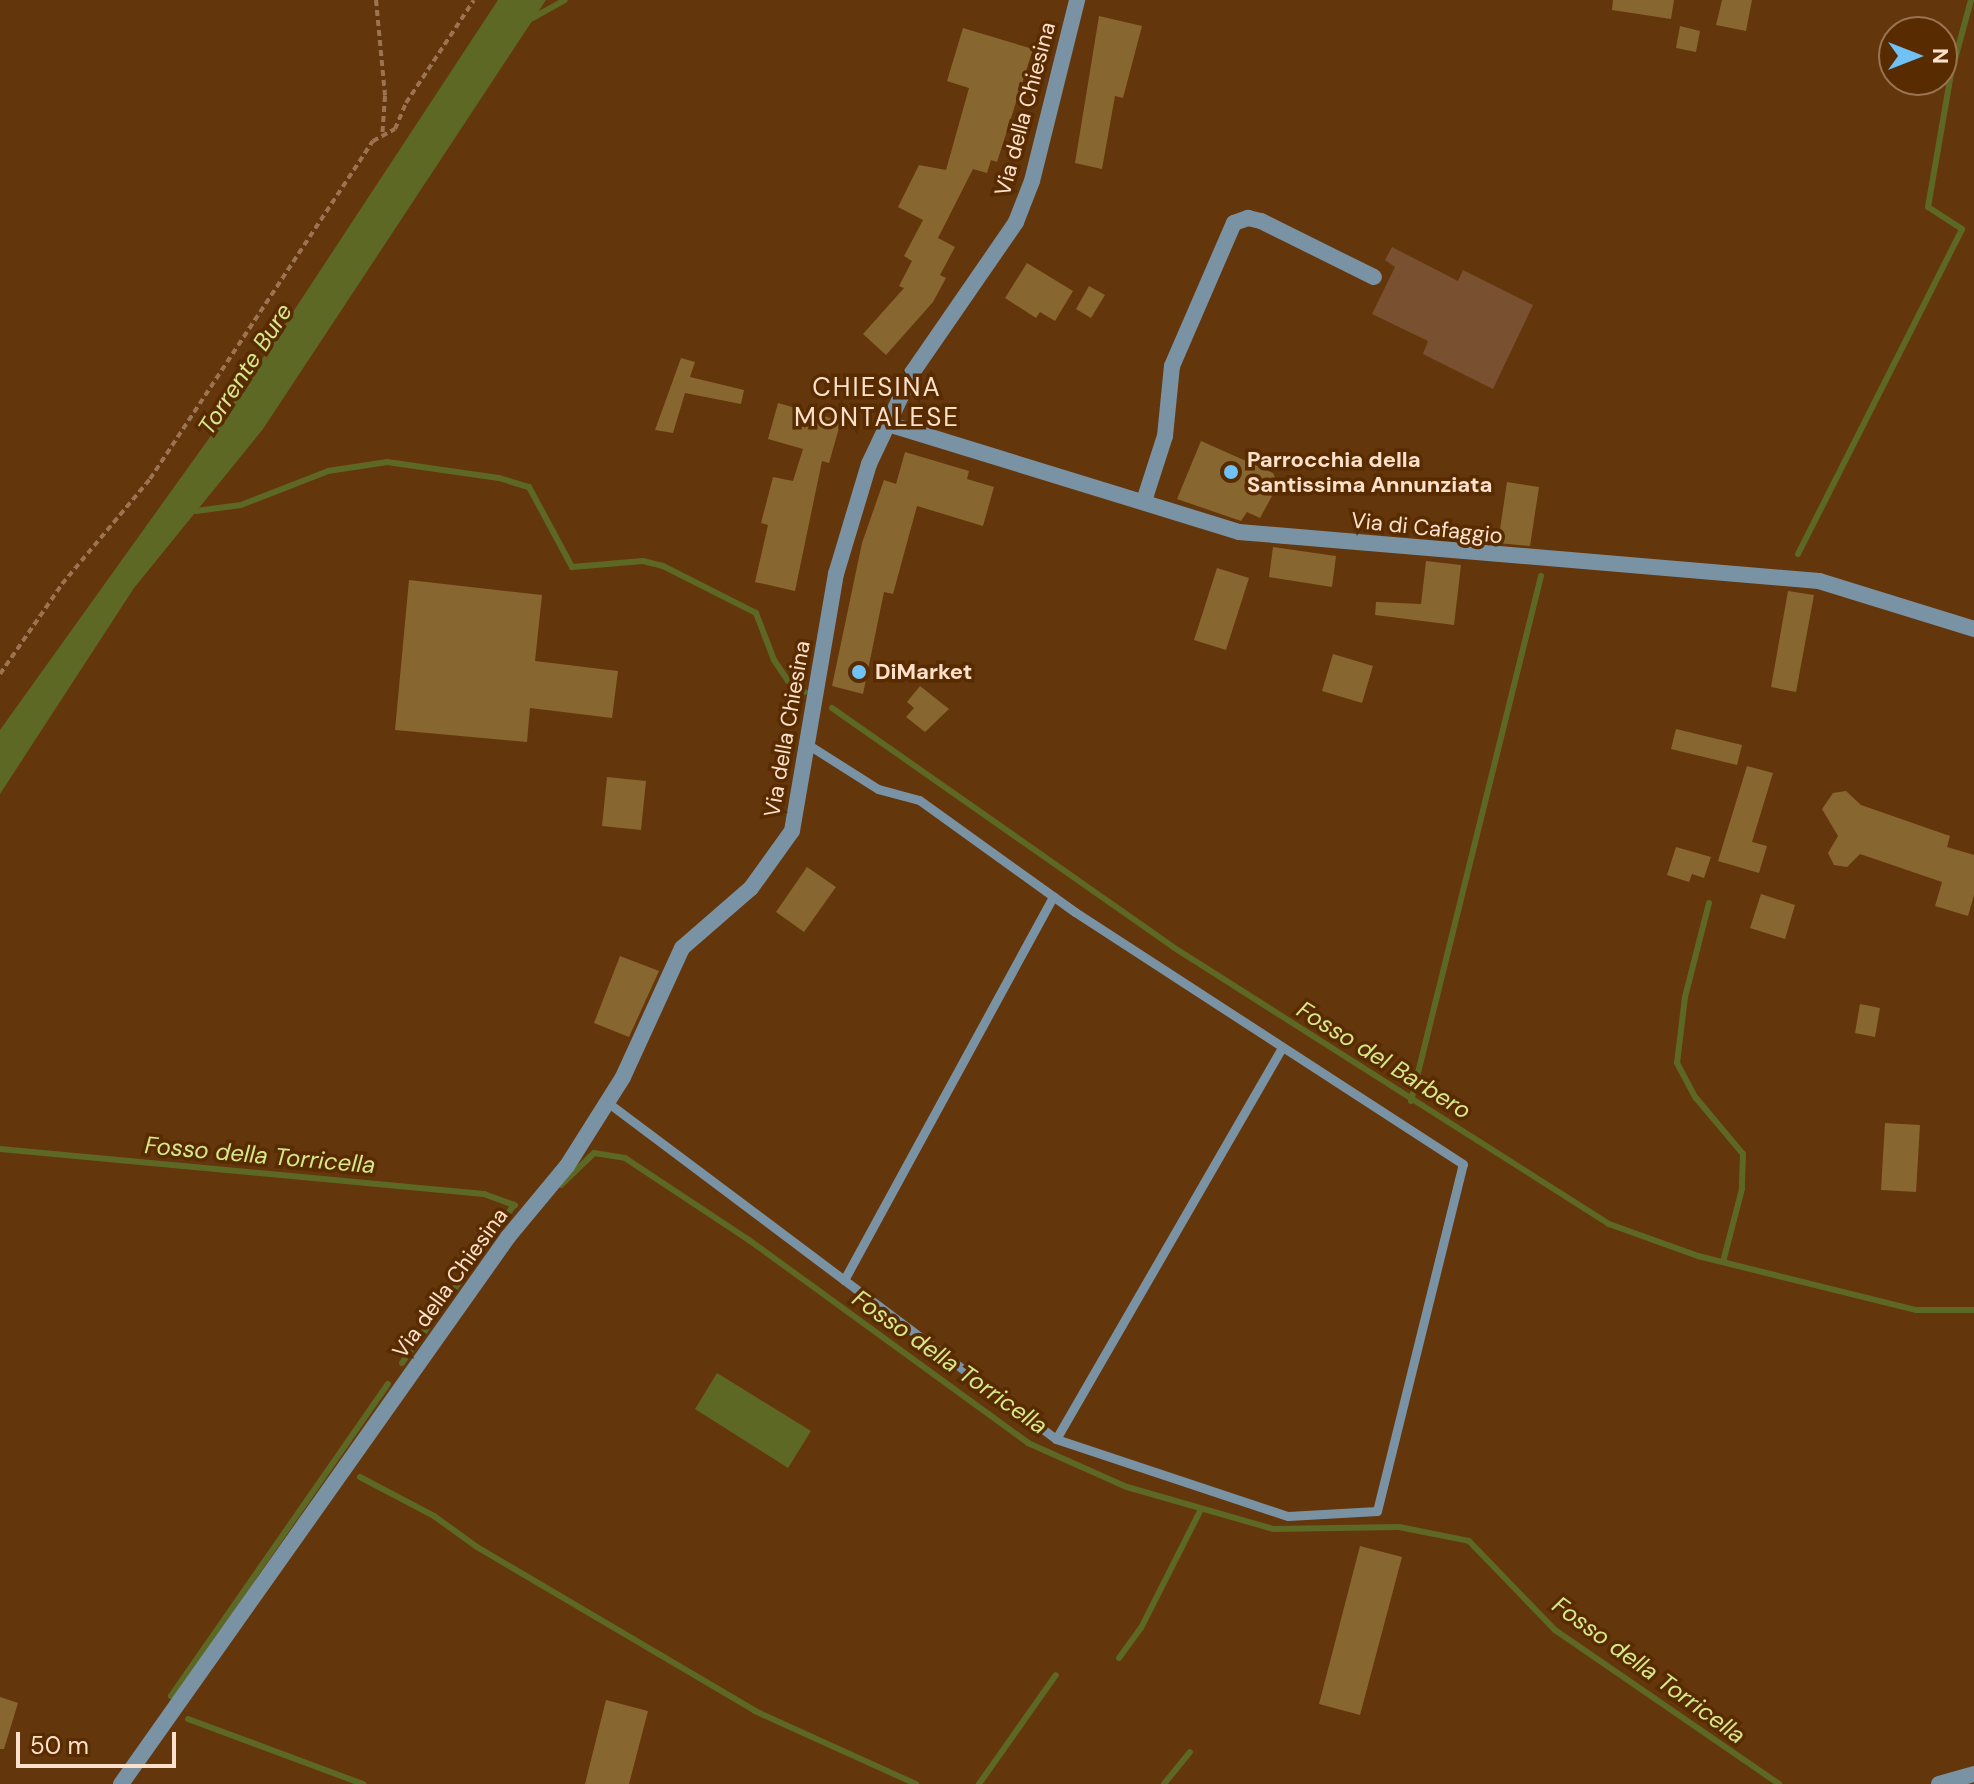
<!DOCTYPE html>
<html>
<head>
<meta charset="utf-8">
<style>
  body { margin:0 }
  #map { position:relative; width:1974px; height:1784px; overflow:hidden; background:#64360b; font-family:"DM Sans",sans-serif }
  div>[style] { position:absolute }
  .green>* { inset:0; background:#795030 }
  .water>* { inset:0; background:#5d6824 }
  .stream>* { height:6px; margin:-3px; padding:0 3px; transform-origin:3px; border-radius:3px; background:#5d6824 }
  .building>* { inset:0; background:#88662f }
  .path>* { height:4px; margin-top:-2px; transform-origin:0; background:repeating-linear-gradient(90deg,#9c7452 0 6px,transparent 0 10px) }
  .service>* { height:9px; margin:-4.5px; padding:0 4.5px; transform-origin:4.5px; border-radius:4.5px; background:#7a93a4 }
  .minor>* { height:16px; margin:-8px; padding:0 8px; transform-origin:8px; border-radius:8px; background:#7a93a4 }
  .dots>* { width:22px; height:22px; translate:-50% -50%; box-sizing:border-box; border:4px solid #582b00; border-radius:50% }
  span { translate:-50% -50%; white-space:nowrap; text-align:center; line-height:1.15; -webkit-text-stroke:7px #582b00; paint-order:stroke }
  .street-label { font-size:22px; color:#fee1cc }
  .poi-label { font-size:22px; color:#fee1cc; font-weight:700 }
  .left { translate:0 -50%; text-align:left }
  .water-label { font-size:24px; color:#d6e888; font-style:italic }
  .quarter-label { font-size:26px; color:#fee1cc; letter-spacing:2px }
  .north { position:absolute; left:1878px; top:16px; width:80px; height:80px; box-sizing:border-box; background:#582b00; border:2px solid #9a7452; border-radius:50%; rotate:90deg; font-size:22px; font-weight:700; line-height:32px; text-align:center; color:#fee1cc }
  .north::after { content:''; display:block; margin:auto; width:28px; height:36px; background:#70c1f4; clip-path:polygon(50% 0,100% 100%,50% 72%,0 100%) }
  .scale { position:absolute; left:16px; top:1732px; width:160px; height:36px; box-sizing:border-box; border:4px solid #fee1cc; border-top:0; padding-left:10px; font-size:24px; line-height:28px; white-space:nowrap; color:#fee1cc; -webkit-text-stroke:6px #582b00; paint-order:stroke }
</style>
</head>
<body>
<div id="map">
  <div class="green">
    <i style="clip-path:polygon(1392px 247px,1458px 281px,1463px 270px,1533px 305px,1493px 389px,1423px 354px,1428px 341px,1372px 314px,1395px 267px,1385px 260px)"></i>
  </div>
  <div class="water">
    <i style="clip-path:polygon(498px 0,546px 0,263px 429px,134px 588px,0 794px,0 730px,220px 423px)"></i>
    <i style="clip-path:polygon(717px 1373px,811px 1431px,788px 1468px,695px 1409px)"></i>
  </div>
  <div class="stream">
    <i style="left:527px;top:21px;width:43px;rotate:-28.9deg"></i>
    <i style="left:196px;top:511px;width:45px;rotate:-7.6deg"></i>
    <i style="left:241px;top:505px;width:93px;rotate:-21.3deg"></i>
    <i style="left:328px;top:471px;width:60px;rotate:-8.7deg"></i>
    <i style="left:387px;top:462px;width:113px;rotate:8.1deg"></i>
    <i style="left:499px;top:478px;width:31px;rotate:17deg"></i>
    <i style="left:529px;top:487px;width:91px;rotate:61.7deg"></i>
    <i style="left:572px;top:567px;width:71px;rotate:-4.8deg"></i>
    <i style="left:643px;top:561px;width:21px;rotate:14deg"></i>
    <i style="left:663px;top:566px;width:104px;rotate:26.8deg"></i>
    <i style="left:756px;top:613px;width:50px;rotate:69deg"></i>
    <i style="left:774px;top:660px;width:25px;rotate:56deg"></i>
    <i style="left:788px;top:681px;width:20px;rotate:33deg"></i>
    <i style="left:1798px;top:554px;width:364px;rotate:-63.2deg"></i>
    <i style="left:1962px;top:229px;width:40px;rotate:-147.1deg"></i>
    <i style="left:1928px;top:207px;width:135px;rotate:-80.2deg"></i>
    <i style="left:1951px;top:74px;width:77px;rotate:-74.9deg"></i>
    <i style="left:832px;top:708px;width:416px;rotate:35deg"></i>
    <i style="left:1173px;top:947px;width:517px;rotate:32.43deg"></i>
    <i style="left:1609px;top:1224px;width:95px;rotate:19.8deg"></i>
    <i style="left:1698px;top:1256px;width:225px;rotate:13.9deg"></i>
    <i style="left:1916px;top:1310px;width:58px"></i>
    <i style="left:1709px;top:903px;width:97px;rotate:104.3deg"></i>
    <i style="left:1685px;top:997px;width:66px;rotate:96.9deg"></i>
    <i style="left:1677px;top:1063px;width:40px;rotate:62deg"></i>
    <i style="left:1696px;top:1098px;width:73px;rotate:50deg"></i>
    <i style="left:1743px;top:1154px;width:35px;rotate:92deg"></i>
    <i style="left:1742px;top:1189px;width:75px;rotate:104.6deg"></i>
    <i style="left:1411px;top:1101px;width:541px;rotate:-76.09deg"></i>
    <i style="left:0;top:1149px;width:486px;rotate:5.3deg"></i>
    <i style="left:484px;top:1194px;width:33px;rotate:20deg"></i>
    <i style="left:561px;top:1185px;width:46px;rotate:-44.1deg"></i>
    <i style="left:594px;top:1153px;width:31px;rotate:9deg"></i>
    <i style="left:625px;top:1158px;width:149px;rotate:33.5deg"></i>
    <i style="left:749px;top:1240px;width:345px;rotate:36deg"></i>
    <i style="left:1028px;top:1443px;width:108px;rotate:24deg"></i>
    <i style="left:1127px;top:1487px;width:152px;rotate:16deg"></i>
    <i style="left:1273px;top:1529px;width:126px;rotate:-0.9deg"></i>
    <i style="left:1399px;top:1527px;width:71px;rotate:11.3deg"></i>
    <i style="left:1469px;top:1541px;width:124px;rotate:46deg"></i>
    <i style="left:1555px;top:1630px;width:272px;rotate:34.5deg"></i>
    <i style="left:402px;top:1363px;width:194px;rotate:-54.7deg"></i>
    <i style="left:360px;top:1477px;width:84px;rotate:27.8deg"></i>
    <i style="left:434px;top:1516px;width:53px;rotate:35.8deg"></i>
    <i style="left:477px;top:1547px;width:323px;rotate:30.5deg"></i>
    <i style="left:755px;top:1711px;width:177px;rotate:24.4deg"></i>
    <i style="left:1119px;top:1658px;width:37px;rotate:-54deg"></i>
    <i style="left:1141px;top:1628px;width:131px;rotate:-63.2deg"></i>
    <i style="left:171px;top:1696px;width:380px;rotate:-55.2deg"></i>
    <i style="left:188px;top:1719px;width:187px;rotate:20.4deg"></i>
    <i style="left:979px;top:1784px;width:133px;rotate:-54.8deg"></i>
    <i style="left:1164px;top:1784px;width:41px;rotate:-50.9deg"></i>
  </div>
  <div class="building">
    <i style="clip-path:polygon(1613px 0,1674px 0,1671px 19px,1612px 10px)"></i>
    <i style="clip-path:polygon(1722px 0,1752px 0,1746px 31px,1716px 25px)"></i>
    <i style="clip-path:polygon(1099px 16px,1142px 26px,1123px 98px,1115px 96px,1102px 169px,1075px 163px)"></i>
    <i style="clip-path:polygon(1680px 26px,1700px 31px,1696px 52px,1676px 48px)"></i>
    <i style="clip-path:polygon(963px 28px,1033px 49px,997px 162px,991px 160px,987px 173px,973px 169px,938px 238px,955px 247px,940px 275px,946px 278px,933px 302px,886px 355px,863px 334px,904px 288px,899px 286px,912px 261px,904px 256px,923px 220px,898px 207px,919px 165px,946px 170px,969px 88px,947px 81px)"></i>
    <i style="clip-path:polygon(1027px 263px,1073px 291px,1055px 321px,1040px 312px,1036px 318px,1005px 298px)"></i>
    <i style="clip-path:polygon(1089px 286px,1105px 295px,1091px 318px,1076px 309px)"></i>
    <i style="clip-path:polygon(681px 358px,695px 362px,690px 377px,744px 390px,741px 404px,685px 393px,673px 433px,655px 430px)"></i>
    <i style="clip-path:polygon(778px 403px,841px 421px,829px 463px,822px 461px,795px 591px,755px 582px,768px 525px,761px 523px,773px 477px,793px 481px,803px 449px,768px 439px)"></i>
    <i style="clip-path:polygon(1201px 441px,1273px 473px,1278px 485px,1260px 518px,1247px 512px,1241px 521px,1177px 499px)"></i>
    <i style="clip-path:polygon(905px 452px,969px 471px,967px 479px,994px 487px,983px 526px,917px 506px,893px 594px,884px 592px,863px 694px,832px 686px,862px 543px,884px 480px,896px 484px)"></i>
    <i style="clip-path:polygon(1507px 482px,1539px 487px,1530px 546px,1498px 543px)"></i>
    <i style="clip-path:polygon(1273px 547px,1336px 556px,1332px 587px,1269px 577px)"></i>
    <i style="clip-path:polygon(1426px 561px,1461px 565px,1454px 625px,1375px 615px,1376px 602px,1421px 604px)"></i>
    <i style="clip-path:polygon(1217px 568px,1249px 578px,1226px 650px,1194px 640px)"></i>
    <i style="clip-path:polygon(409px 580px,542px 595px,535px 661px,618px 671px,612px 718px,530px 708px,527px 742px,395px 730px)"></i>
    <i style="clip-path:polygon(1788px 591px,1814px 595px,1796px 692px,1771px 687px)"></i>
    <i style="clip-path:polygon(1333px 654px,1373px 666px,1362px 703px,1322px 691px)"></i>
    <i style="clip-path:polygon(920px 686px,949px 709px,925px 732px,906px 717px,914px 708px,907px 702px)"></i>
    <i style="clip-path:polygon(1676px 729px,1742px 745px,1737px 765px,1671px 749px)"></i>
    <i style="clip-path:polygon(1747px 766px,1773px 773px,1752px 842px,1767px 846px,1759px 873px,1718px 861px)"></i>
    <i style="clip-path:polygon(607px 777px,646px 781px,641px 830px,602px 826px)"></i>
    <i style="clip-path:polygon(1846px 791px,1861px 805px,1950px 836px,1947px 847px,1974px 855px,1974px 895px,1968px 916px,1935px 906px,1942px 882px,1860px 854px,1847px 867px,1834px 865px,1828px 853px,1838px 836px,1822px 809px,1833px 793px)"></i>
    <i style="clip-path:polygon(1676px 847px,1711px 857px,1704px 878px,1692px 874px,1689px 882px,1667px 875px)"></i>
    <i style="clip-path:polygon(807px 867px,836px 887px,804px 932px,776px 912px)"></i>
    <i style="clip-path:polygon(1761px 894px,1795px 905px,1785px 939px,1750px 928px)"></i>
    <i style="clip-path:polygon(620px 956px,659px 971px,629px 1037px,594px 1023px)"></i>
    <i style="clip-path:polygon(1860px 1004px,1880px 1008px,1875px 1037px,1855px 1033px)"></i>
    <i style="clip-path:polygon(1885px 1123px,1920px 1125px,1916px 1192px,1881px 1190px)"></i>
    <i style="clip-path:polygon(1360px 1546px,1402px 1557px,1360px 1715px,1319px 1704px)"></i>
    <i style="clip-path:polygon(0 1697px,18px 1703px,4px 1749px,0 1749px)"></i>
    <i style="clip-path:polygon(606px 1700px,648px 1711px,629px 1784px,585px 1784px)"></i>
  </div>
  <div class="path">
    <i style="left:376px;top:0;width:96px;rotate:84.6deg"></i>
    <i style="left:385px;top:96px;width:39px;rotate:94deg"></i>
    <i style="left:0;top:674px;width:109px;rotate:-55.4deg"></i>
    <i style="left:62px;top:584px;width:137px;rotate:-50deg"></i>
    <i style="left:150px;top:479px;width:405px;rotate:-56.6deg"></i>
    <i style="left:373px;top:141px;width:25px;rotate:-29deg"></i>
    <i style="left:395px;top:129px;width:28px;rotate:-67deg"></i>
    <i style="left:406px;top:103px;width:123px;rotate:-56.6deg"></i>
  </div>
  <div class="service">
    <i style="left:607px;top:1102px;width:561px;rotate:36.89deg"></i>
    <i style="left:1056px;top:1439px;width:244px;rotate:18.4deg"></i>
    <i style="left:1288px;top:1516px;width:89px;rotate:-3.2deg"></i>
    <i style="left:1377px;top:1511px;width:357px;rotate:-76.1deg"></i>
    <i style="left:1463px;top:1164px;width:463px;rotate:-147deg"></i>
    <i style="left:1075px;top:912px;width:192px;rotate:-144.3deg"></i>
    <i style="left:919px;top:800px;width:42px;rotate:-165deg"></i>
    <i style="left:878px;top:789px;width:84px;rotate:-147.6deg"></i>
    <i style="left:844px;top:1280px;width:437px;rotate:-61.4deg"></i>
    <i style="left:1056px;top:1439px;width:450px;rotate:-60deg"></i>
  </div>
  <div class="minor">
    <i style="left:885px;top:423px;width:370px;rotate:17.1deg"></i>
    <i style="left:1239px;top:532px;width:582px;rotate:4.83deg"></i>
    <i style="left:1819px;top:581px;width:162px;rotate:17.2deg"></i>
    <i style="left:1144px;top:501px;width:68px;rotate:-72.1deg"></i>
    <i style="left:1165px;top:436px;width:70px;rotate:-84.3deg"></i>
    <i style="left:1172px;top:366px;width:156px;rotate:-66.6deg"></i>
    <i style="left:1234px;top:223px;width:15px;rotate:-20deg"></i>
    <i style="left:1248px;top:218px;width:13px;rotate:13deg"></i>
    <i style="left:1261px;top:221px;width:126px;rotate:26.4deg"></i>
    <i style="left:121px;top:1784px;width:670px;rotate:-54.72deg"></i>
    <i style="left:508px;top:1237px;width:92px;rotate:-50.3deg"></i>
    <i style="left:567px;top:1166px;width:105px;rotate:-57.8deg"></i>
    <i style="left:623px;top:1077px;width:142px;rotate:-65.4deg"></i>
    <i style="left:682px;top:948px;width:91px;rotate:-41deg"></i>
    <i style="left:751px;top:888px;width:70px;rotate:-54.3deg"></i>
    <i style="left:792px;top:831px;width:261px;rotate:-80.3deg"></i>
    <i style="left:836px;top:574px;width:115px;rotate:-73.3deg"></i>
    <i style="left:869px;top:464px;width:101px;rotate:-64.7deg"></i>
    <i style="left:912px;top:373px;width:183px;rotate:-55.4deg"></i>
    <i style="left:1016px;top:222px;width:44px;rotate:-68.7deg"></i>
    <i style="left:1032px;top:181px;width:187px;rotate:-76deg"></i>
    <i style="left:1939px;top:1784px;width:36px;rotate:-16deg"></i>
  </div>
  <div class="dots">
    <i style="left:1231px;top:472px;background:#70c1f4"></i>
    <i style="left:859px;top:672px;background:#70c1f4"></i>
  </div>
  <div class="street-label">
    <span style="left:1025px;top:109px;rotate:-75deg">Via della Chiesina</span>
    <span style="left:1427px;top:528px;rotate:6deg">Via di Cafaggio</span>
    <span style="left:787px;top:729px;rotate:-80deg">Via della Chiesina</span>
    <span style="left:450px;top:1283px;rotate:-54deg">Via della Chiesina</span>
  </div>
  <div class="poi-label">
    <span class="left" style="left:1247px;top:472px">Parrocchia della<br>Santissima Annunziata</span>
    <span class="left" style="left:875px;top:672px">DiMarket</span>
  </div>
  <div class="water-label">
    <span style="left:245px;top:369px;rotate:-57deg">Torrente Bure</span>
    <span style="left:1384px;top:1060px;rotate:32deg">Fosso del Barbero</span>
    <span style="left:260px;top:1155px;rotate:5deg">Fosso della Torricella</span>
    <span style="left:950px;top:1362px;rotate:35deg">Fosso della Torricella</span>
    <span style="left:1649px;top:1670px;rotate:36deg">Fosso della Torricella</span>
  </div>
  <div class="quarter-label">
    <span style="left:877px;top:403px">CHIESINA<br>MONTALESE</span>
  </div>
  <div class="north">N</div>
  <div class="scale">50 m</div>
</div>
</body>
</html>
